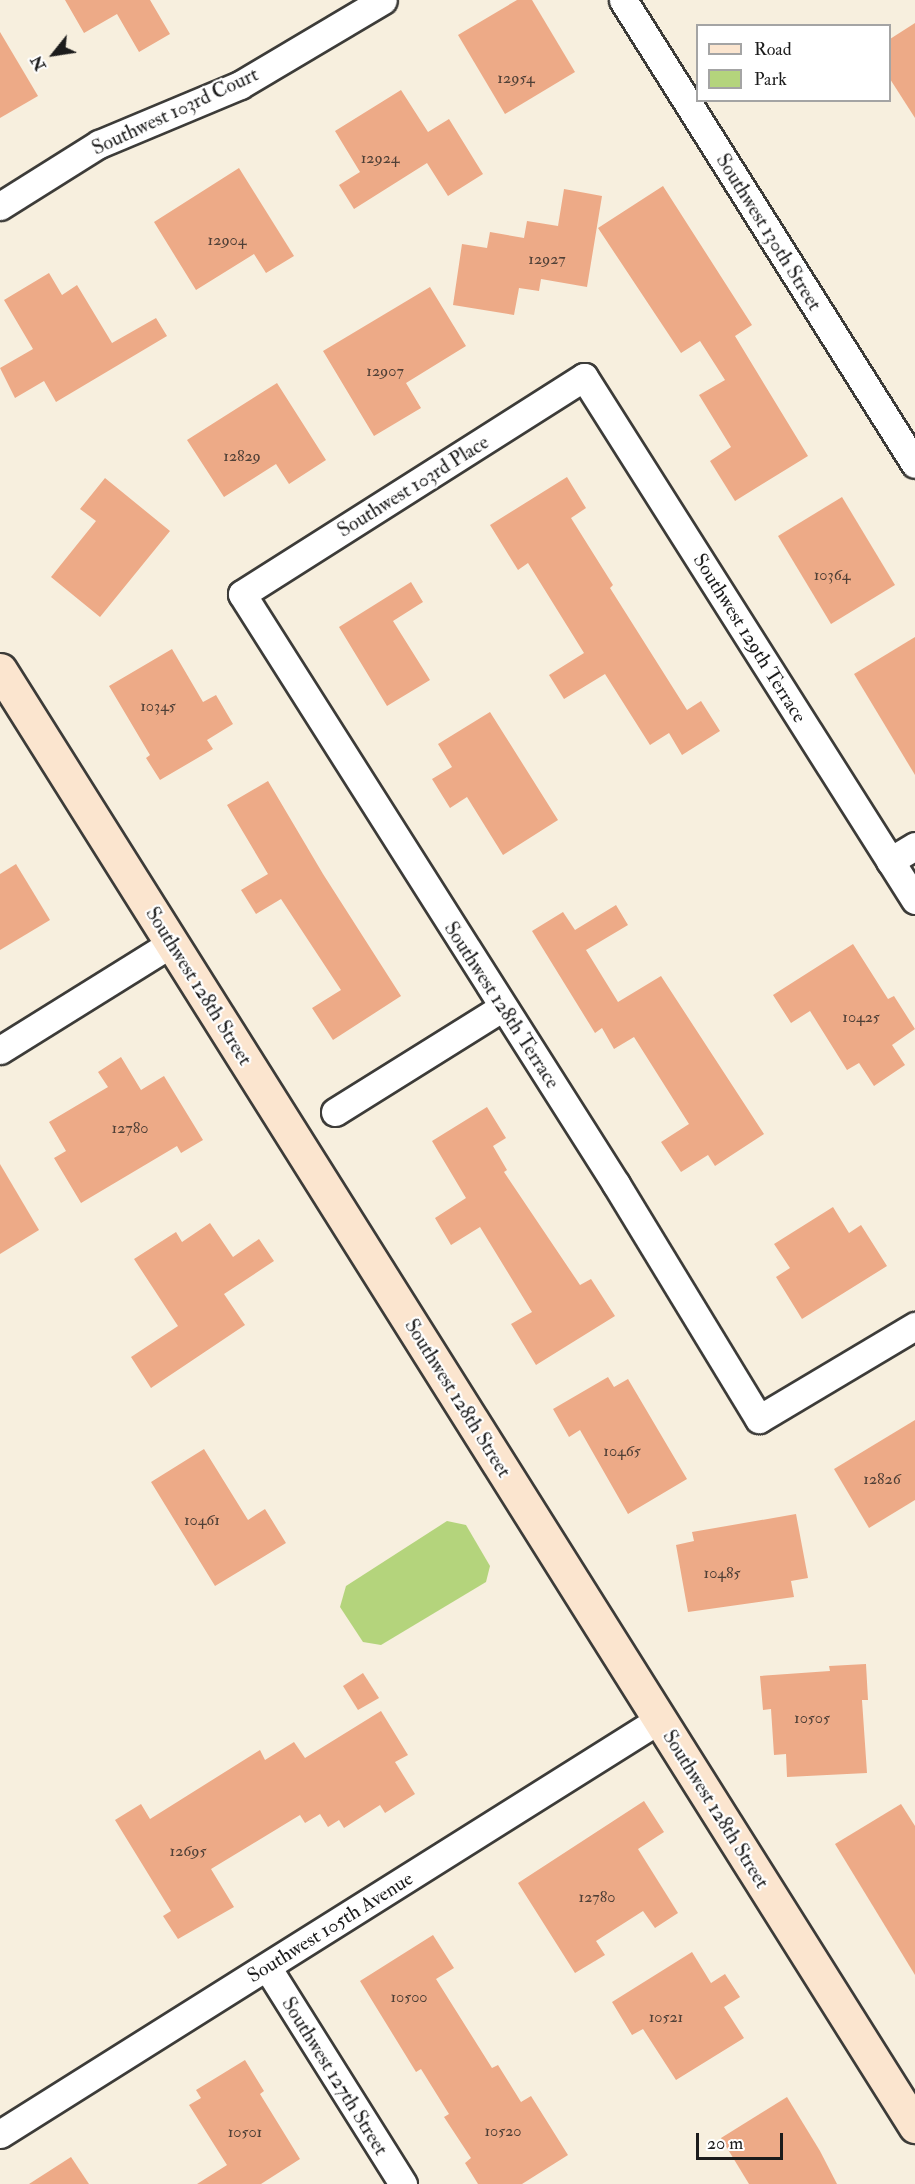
<!DOCTYPE html>
<html>
<head>
<meta charset="utf-8">
<style>
  body { margin:0 }
  #map { position:relative; width:915px; height:2184px; overflow:hidden; background:#f7efde; font-family:"IM FELL Double Pica",serif }
  div>[style] { position:absolute }
  .green>* { inset:0; background:#b4d47c }
  .building>* { inset:0; background:#edaa87 }
  .roads { filter:drop-shadow(2px 0 #3d3c39) drop-shadow(-2px 0 #3d3c39) drop-shadow(0 2px #3d3c39) drop-shadow(0 -2px #3d3c39) }
  .street>* { height:27px; margin:-13.5px; padding:0 13.5px; transform-origin:13.5px; border-radius:13.5px; background:#fff }
  .secondary>* { height:33px; margin:-16.5px; padding:0 16.5px; transform-origin:16.5px; border-radius:16.5px; background:#fbe5cf }
  span { translate:-50% -50%; white-space:nowrap; text-align:center; line-height:1.15; -webkit-text-stroke:4.5px #fff; paint-order:stroke }
  .number-label { font-size:16px; color:#504037 }
  .number-label span { -webkit-text-stroke-width:0 }
  .street-label { font-size:20px; color:#1c1c1c }
  .legend { position:absolute; left:696px; top:24px; width:195px; height:78px; box-sizing:border-box; background:#fff; border:2px solid #a4a4a4; margin:0; padding:8px 10px; list-style:none; font-size:18px; color:#1c1c1c }
  .legend li { display:flex; align-items:center; gap:12px; height:30px }
  .legend b { width:30px; border:2px solid #a4a4a4 }
  .north { position:absolute; left:24px; top:24px; width:60px; height:60px; -webkit-text-stroke:4px #fff; paint-order:stroke; rotate:240deg; font-size:16px; font-weight:700; line-height:24px; text-align:center; color:#1c1c1c }
  .north::after { content:''; display:block; margin:auto; width:21px; height:27px; background:#1c1c1c; clip-path:polygon(50% 0,100% 100%,50% 72%,0 100%) }
  .scale { position:absolute; left:696px; top:2133px; width:87px; height:27px; box-sizing:border-box; border:3px solid #1c1c1c; border-top:0; padding-left:8px; font-size:18px; line-height:21px; white-space:nowrap; color:#1c1c1c; -webkit-text-stroke:4px #fff; paint-order:stroke }
</style>
</head>
<body>
<div id="map">
  <div class="green">
    <i style="clip-path:polygon(447px 1521px,466px 1525px,490px 1566px,486px 1582px,381px 1645px,363px 1642px,340px 1607px,346px 1586px)"></i>
  </div>
  <div class="building">
    <i style="clip-path:polygon(65px 0,150px 0,170px 34px,139px 52px,117px 14px,84px 33px)"></i>
    <i style="clip-path:polygon(517px 0,532px 0,575px 72px,505px 114px,458px 35px)"></i>
    <i style="clip-path:polygon(915px 23px,915px 118px,890px 79px,890px 39px)"></i>
    <i style="clip-path:polygon(0 32px,38px 96px,0 118px)"></i>
    <i style="clip-path:polygon(401px 90px,428px 132px,449px 119px,483px 174px,448px 196px,427px 163px,354px 209px,339px 185px,360px 172px,335px 131px)"></i>
    <i style="clip-path:polygon(239px 168px,294px 256px,266px 273px,254px 254px,196px 290px,154px 222px)"></i>
    <i style="clip-path:polygon(663px 186px,752px 325px,735px 336px,808px 456px,735px 501px,710px 461px,731px 447px,699px 395px,725px 380px,700px 341px,681px 353px,598px 228px)"></i>
    <i style="clip-path:polygon(564px 189px,602px 196px,587px 287px,541px 279px,539px 291px,519px 288px,514px 315px,453px 305px,462px 244px,487px 248px,490px 232px,524px 238px,527px 221px,558px 226px)"></i>
    <i style="clip-path:polygon(49px 273px,62px 295px,77px 285px,112px 343px,156px 318px,167px 336px,56px 402px,44px 381px,15px 398px,0 368px,33px 349px,4px 300px)"></i>
    <i style="clip-path:polygon(430px 287px,466px 346px,406px 383px,421px 408px,374px 436px,323px 351px)"></i>
    <i style="clip-path:polygon(277px 383px,326px 460px,289px 484px,276px 464px,224px 497px,187px 440px)"></i>
    <i style="clip-path:polygon(567px 477px,586px 508px,571px 518px,613px 585px,610px 588px,687px 710px,701px 701px,720px 731px,682px 755px,669px 733px,650px 745px,605px 674px,564px 699px,549px 675px,584px 653px,528px 563px,518px 570px,490px 525px)"></i>
    <i style="clip-path:polygon(105px 478px,170px 531px,100px 617px,51px 577px,96px 521px,80px 509px)"></i>
    <i style="clip-path:polygon(842px 497px,895px 585px,831px 624px,778px 536px)"></i>
    <i style="clip-path:polygon(411px 582px,423px 602px,393px 621px,430px 680px,387px 706px,339px 627px)"></i>
    <i style="clip-path:polygon(915px 637px,915px 775px,854px 674px)"></i>
    <i style="clip-path:polygon(172px 649px,203px 702px,216px 695px,233px 724px,207px 740px,213px 749px,160px 780px,146px 758px,150px 755px,109px 686px)"></i>
    <i style="clip-path:polygon(490px 712px,558px 820px,503px 855px,467px 797px,450px 808px,432px 779px,452px 767px,438px 744px)"></i>
    <i style="clip-path:polygon(268px 781px,323px 874px,401px 996px,333px 1040px,312px 1008px,341px 990px,281px 899px,256px 914px,241px 890px,268px 874px,227px 805px)"></i>
    <i style="clip-path:polygon(16px 864px,50px 920px,0 950px,0 874px)"></i>
    <i style="clip-path:polygon(616px 905px,628px 925px,586px 950px,618px 1002px,661px 976px,764px 1134px,715px 1166px,708px 1155px,681px 1172px,661px 1142px,689px 1124px,634px 1037px,614px 1049px,602px 1028px,595px 1033px,532px 931px,563px 912px,575px 930px)"></i>
    <i style="clip-path:polygon(853px 944px,888px 999px,894px 996px,915px 1029px,892px 1045px,905px 1065px,874px 1086px,859px 1063px,847px 1070px,810px 1011px,791px 1023px,773px 995px)"></i>
    <i style="clip-path:polygon(121px 1057px,141px 1090px,164px 1076px,203px 1140px,181px 1153px,177px 1146px,81px 1203px,54px 1158px,66px 1151px,49px 1122px,108px 1087px,98px 1072px)"></i>
    <i style="clip-path:polygon(487px 1107px,506px 1138px,493px 1146px,507px 1170px,504px 1172px,580px 1285px,591px 1279px,615px 1316px,536px 1365px,511px 1324px,532px 1312px,480px 1227px,451px 1245px,435px 1218px,466px 1198px,432px 1141px)"></i>
    <i style="clip-path:polygon(0 1164px,39px 1230px,0 1254px)"></i>
    <i style="clip-path:polygon(833px 1207px,849px 1233px,861px 1225px,887px 1266px,802px 1319px,776px 1277px,790px 1268px,774px 1244px)"></i>
    <i style="clip-path:polygon(210px 1223px,233px 1257px,259px 1239px,274px 1261px,224px 1294px,245px 1325px,151px 1388px,131px 1357px,178px 1326px,134px 1259px,176px 1232px,182px 1242px)"></i>
    <i style="clip-path:polygon(608px 1377px,614px 1387px,628px 1379px,687px 1479px,628px 1514px,580px 1430px,569px 1437px,553px 1409px)"></i>
    <i style="clip-path:polygon(915px 1420px,915px 1500px,869px 1528px,834px 1469px)"></i>
    <i style="clip-path:polygon(204px 1449px,248px 1520px,265px 1509px,286px 1543px,215px 1586px,151px 1482px)"></i>
    <i style="clip-path:polygon(796px 1514px,808px 1578px,791px 1581px,794px 1597px,688px 1612px,676px 1545px,694px 1541px,692px 1532px)"></i>
    <i style="clip-path:polygon(866px 1664px,868px 1700px,862px 1700px,867px 1773px,787px 1777px,786px 1754px,774px 1755px,771px 1709px,763px 1710px,760px 1676px,830px 1671px,829px 1666px)"></i>
    <i style="clip-path:polygon(363px 1673px,379px 1698px,358px 1710px,343px 1686px)"></i>
    <i style="clip-path:polygon(381px 1711px,408px 1755px,395px 1762px,415px 1794px,385px 1813px,380px 1805px,344px 1828px,339px 1820px,328px 1827px,320px 1814px,305px 1823px,300px 1815px,211px 1869px,234px 1907px,178px 1939px,163px 1916px,171px 1911px,115px 1820px,141px 1804px,150px 1819px,260px 1750px,265px 1760px,294px 1742px,305px 1758px)"></i>
    <i style="clip-path:polygon(644px 1801px,664px 1832px,638px 1849px,678px 1913px,655px 1928px,643px 1911px,596px 1941px,605px 1955px,575px 1973px,518px 1883px)"></i>
    <i style="clip-path:polygon(901px 1804px,915px 1826px,915px 1975px,835px 1844px)"></i>
    <i style="clip-path:polygon(433px 1935px,454px 1968px,436px 1979px,492px 2068px,498px 2065px,521px 2102px,531px 2096px,568px 2155px,522px 2184px,478px 2184px,465px 2163px,471px 2158px,444px 2117px,449px 2114px,421px 2069px,416px 2072px,360px 1981px)"></i>
    <i style="clip-path:polygon(692px 1952px,711px 1983px,725px 1974px,740px 1997px,724px 2007px,744px 2038px,676px 2080px,643px 2029px,632px 2035px,612px 2002px)"></i>
    <i style="clip-path:polygon(245px 2060px,264px 2091px,260px 2094px,300px 2159px,261px 2184px,197px 2184px,227px 2165px,189px 2105px,201px 2098px,196px 2090px)"></i>
    <i style="clip-path:polygon(787px 2097px,820px 2151px,837px 2184px,749px 2184px,721px 2138px)"></i>
    <i style="clip-path:polygon(71px 2157px,89px 2184px,29px 2184px)"></i>
  </div>
  <div class="roads">
    <div class="street">
      <i style="left:623px;top:0;width:548px;rotate:57.82deg"></i>
      <i style="left:0;top:206px;width:117px;rotate:-32.1deg"></i>
      <i style="left:99px;top:144px;width:153px;rotate:-22.7deg"></i>
      <i style="left:240px;top:85px;width:166px;rotate:-30.7deg"></i>
      <i style="left:890px;top:861px;width:29px;rotate:-31deg"></i>
      <i style="left:915px;top:900px;width:619px;rotate:-122.33deg"></i>
      <i style="left:584px;top:377px;width:405px;rotate:147.6deg"></i>
      <i style="left:242px;top:594px;width:699px;rotate:57.63deg"></i>
      <i style="left:616px;top:1184px;width:275px;rotate:58.7deg"></i>
      <i style="left:759px;top:1419px;width:182px;rotate:-30.8deg"></i>
      <i style="left:0;top:1050px;width:203px;rotate:-31.9deg"></i>
      <i style="left:335px;top:1112px;width:198px;rotate:-32deg"></i>
      <i style="left:267px;top:1967px;width:256px;rotate:57.9deg"></i>
      <i style="left:0;top:2134px;width:780px;rotate:-32.16deg"></i>
    </div>
    <div class="secondary">
      <i style="left:0;top:670px;width:1720px;rotate:57.85deg"></i>
    </div>
  </div>
  <div class="number-label">
    <span style="left:516px;top:78px">12954</span>
    <span style="left:380px;top:158px">12924</span>
    <span style="left:227px;top:240px">12904</span>
    <span style="left:547px;top:259px">12927</span>
    <span style="left:385px;top:371px">12907</span>
    <span style="left:242px;top:456px">12829</span>
    <span style="left:832px;top:575px">10364</span>
    <span style="left:158px;top:706px">10345</span>
    <span style="left:861px;top:1017px">10425</span>
    <span style="left:130px;top:1128px">12780</span>
    <span style="left:622px;top:1451px">10465</span>
    <span style="left:882px;top:1479px">12826</span>
    <span style="left:202px;top:1520px">10461</span>
    <span style="left:722px;top:1573px">10485</span>
    <span style="left:812px;top:1718px">10505</span>
    <span style="left:188px;top:1851px">12695</span>
    <span style="left:597px;top:1897px">12780</span>
    <span style="left:409px;top:1997px">10500</span>
    <span style="left:666px;top:2017px">10521</span>
    <span style="left:503px;top:2131px">10520</span>
    <span style="left:245px;top:2132px">10501</span>
  </div>
  <div class="street-label">
    <span style="left:175px;top:111px;rotate:-25deg">Southwest 103rd Court</span>
    <span style="left:769px;top:232px;rotate:58deg">Southwest 130th Street</span>
    <span style="left:413px;top:486px;rotate:-32deg">Southwest 103rd Place</span>
    <span style="left:750px;top:638px;rotate:58deg">Southwest 129th Terrace</span>
    <span style="left:199px;top:986px;rotate:58deg">Southwest 128th Street</span>
    <span style="left:502px;top:1005px;rotate:57deg">Southwest 128th Terrace</span>
    <span style="left:458px;top:1398px;rotate:58deg">Southwest 128th Street</span>
    <span style="left:716px;top:1809px;rotate:58deg">Southwest 128th Street</span>
    <span style="left:330px;top:1927px;rotate:-32deg">Southwest 105th Avenue</span>
    <span style="left:335px;top:2076px;rotate:58deg">Southwest 127th Street</span>
  </div>
  <ul class="legend">
  <li><b style="height:8px;background:#fbe5cf"></b>Road</li>
  <li><b style="height:16px;background:#b4d47c"></b>Park</li>
  </ul>
  <div class="north">N</div>
  <div class="scale">20 m</div>
</div>
</body>
</html>
